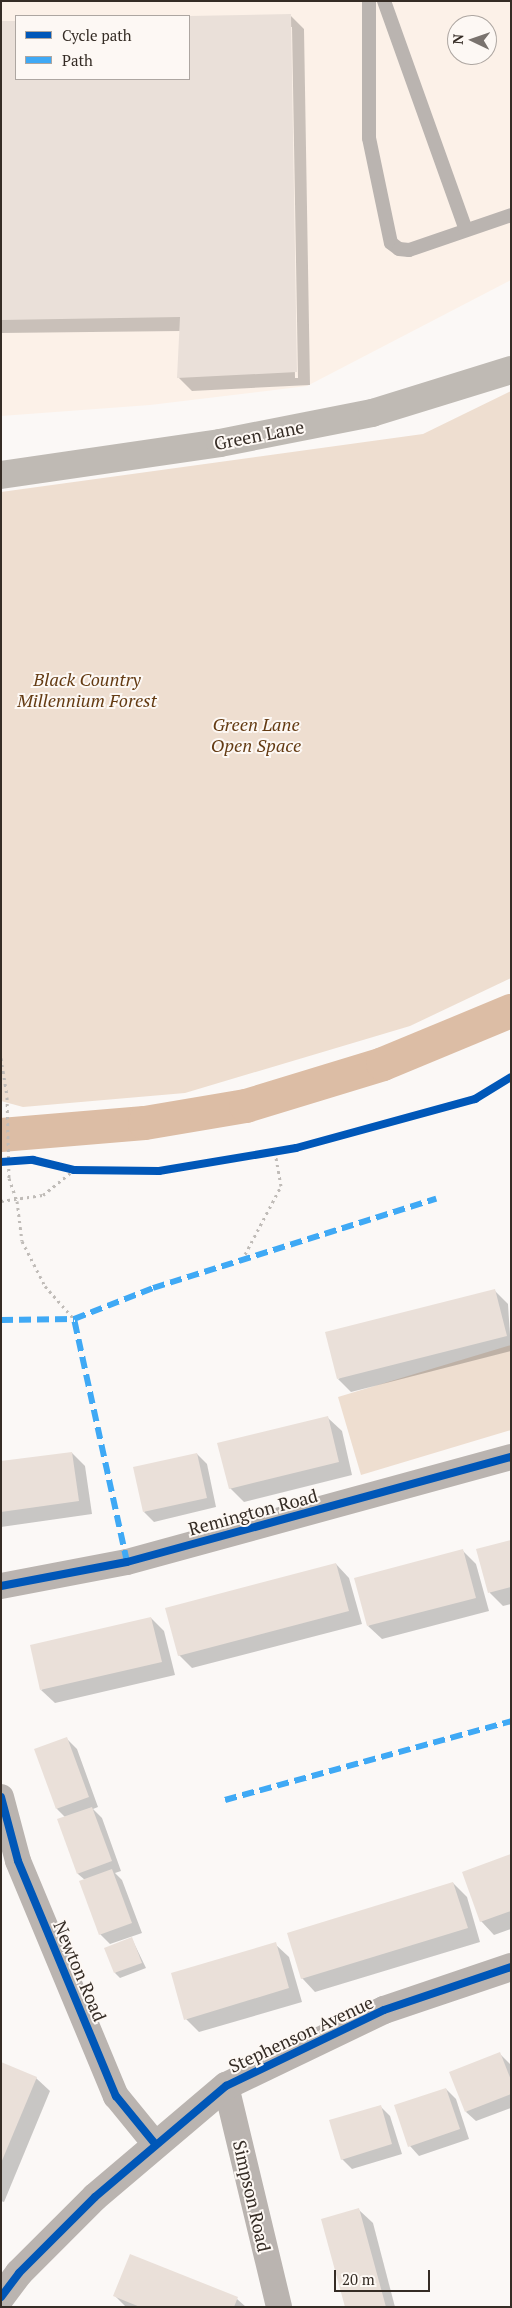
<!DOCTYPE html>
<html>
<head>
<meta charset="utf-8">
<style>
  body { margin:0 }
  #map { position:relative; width:512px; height:2308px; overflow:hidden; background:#fbf8f6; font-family:"PT Serif",serif }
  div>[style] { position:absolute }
  .built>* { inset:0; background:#fcf1e8 }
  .green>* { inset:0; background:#eeded0 }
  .shadow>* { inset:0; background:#0003 }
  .canal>* { height:34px; margin:-17px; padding:0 17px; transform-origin:17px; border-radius:17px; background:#dcbda5 }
  .building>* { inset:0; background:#eae0d9 }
  .path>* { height:3px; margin-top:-1.5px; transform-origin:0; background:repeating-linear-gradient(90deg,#c0bcb8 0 2.5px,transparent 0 6.5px) }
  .service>* { height:14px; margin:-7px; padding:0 7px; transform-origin:7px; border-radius:7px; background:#bab4b0 }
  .minor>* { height:26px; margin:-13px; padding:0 13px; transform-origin:13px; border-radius:13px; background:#bab4b0 }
  .tertiary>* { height:28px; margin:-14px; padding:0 14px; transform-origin:14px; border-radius:14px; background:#bab4b0 }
  .trunk>* { height:28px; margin:-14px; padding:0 14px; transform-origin:14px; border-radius:14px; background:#bfbab4 }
  .quiet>* { height:6px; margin-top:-3px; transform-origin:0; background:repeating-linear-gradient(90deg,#3fa9f5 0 12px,transparent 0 18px) }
  .cycleway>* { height:8px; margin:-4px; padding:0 4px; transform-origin:4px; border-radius:4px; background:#0057b8 }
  span { translate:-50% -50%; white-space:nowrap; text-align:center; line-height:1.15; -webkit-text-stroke:4px #fdf8f4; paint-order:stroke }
  .street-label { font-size:18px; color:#352c25 }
  .park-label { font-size:18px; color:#643b13; font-style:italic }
  .frame { position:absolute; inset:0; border:2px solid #352c25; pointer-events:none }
  .legend { position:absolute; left:15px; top:15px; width:175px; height:65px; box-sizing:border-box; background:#fdf8f4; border:1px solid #ada6a1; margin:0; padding:6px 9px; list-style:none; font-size:15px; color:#352c25 }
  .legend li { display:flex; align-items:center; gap:10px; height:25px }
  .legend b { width:25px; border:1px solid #ada6a1 }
  .north { position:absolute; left:447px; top:15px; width:50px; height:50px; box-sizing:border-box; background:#fdf8f4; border:1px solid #ada6a1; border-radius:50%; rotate:273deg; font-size:14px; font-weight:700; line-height:20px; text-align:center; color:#352c25 }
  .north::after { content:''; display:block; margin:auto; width:18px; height:22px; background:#7a736e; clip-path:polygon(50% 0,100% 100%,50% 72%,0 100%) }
  .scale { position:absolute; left:334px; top:2270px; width:96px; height:22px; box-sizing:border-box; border:2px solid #352c25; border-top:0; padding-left:6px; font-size:15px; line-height:18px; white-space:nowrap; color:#352c25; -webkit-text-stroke:4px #fdf8f4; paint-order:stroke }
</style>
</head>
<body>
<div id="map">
  <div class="built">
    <i style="clip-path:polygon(evenodd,1px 1px,511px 1px,511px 280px,307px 386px,150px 405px,1px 416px,1px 1px,16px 16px,189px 16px,189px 79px,16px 79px,16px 16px,1px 1px,457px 25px,487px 25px,487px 55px,457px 55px,457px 25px)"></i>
  </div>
  <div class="green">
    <i style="clip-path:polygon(511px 391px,511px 978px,410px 1026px,185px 1093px,23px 1107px,1px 1101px,1px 492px,423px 434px)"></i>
    <i style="clip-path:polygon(511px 1345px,511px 1430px,361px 1475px,338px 1397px)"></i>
  </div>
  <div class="shadow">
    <i style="clip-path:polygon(evenodd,290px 15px,304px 29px,310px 385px,192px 391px,178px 377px,181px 331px,1px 333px,1px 22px,16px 22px,16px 79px,189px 79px,189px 18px,290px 15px,290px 27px,292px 27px,298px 378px,295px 378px,290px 27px)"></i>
    <i style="clip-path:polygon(494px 1290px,508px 1304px,511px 1351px,351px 1392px,338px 1379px)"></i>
    <i style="clip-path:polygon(328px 1418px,342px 1431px,352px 1475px,244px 1502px,230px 1488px)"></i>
    <i style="clip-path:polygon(72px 1453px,85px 1466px,92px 1514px,1px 1527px,1px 1463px)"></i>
    <i style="clip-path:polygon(197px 1454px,207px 1464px,216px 1507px,154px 1522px,144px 1512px)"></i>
    <i style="clip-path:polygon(511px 1541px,511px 1604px,503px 1606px,490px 1593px,478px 1550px)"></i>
    <i style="clip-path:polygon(462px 1550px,476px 1564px,489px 1611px,382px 1639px,368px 1626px)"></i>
    <i style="clip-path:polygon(336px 1564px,349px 1578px,362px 1624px,192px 1668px,179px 1655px)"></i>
    <i style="clip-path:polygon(151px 1618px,164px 1631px,175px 1675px,55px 1703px,41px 1690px)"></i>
    <i style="clip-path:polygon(67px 1739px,77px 1749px,98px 1807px,93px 1809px,102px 1818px,121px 1871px,115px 1873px,122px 1880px,142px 1933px,110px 1944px,100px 1934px,85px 1880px,78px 1874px,66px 1818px,57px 1809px)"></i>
    <i style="clip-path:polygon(511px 1856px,511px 1929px,494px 1935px,481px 1921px)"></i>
    <i style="clip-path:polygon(453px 1883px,467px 1897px,480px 1942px,315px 1992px,302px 1978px)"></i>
    <i style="clip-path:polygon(132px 1939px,146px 1968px,120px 1978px,115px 1973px)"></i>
    <i style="clip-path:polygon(275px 1944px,289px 1957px,302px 2002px,199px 2032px,186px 2019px)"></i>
    <i style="clip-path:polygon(500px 2054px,511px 2065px,511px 2108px,476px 2121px,466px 2112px)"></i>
    <i style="clip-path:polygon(1px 2064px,36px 2078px,50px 2091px,4px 2202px,1px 2201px)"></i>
    <i style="clip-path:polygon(446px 2089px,456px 2099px,469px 2139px,419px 2156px,410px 2146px)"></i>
    <i style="clip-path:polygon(380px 2106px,390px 2116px,402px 2154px,352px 2169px,342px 2159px)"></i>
    <i style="clip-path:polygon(359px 2210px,373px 2223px,395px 2307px,346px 2307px)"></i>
    <i style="clip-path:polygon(131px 2256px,237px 2299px,246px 2307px,126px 2307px,115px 2296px)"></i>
  </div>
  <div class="canal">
    <i style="left:1px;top:1135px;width:144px;rotate:-4.8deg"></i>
    <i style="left:145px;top:1123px;width:102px;rotate:-9.6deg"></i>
    <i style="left:246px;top:1106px;width:143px;rotate:-17deg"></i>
    <i style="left:383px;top:1064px;width:139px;rotate:-22.5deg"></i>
  </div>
  <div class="building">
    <i style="clip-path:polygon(291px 14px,297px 372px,177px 378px,180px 317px,1px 320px,1px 21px,16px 21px,16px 79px,189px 79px,189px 16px)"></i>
    <i style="clip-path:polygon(495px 1289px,507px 1336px,337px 1379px,325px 1332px)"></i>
    <i style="clip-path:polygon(328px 1416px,339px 1462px,229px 1489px,217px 1443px)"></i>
    <i style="clip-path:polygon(72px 1452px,79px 1501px,1px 1512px,1px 1461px)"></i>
    <i style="clip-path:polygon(197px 1453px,207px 1498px,143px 1512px,133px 1467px)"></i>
    <i style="clip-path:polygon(511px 1540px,511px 1587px,488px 1593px,476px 1549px)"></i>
    <i style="clip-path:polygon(463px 1549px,476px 1598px,367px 1626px,354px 1578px)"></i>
    <i style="clip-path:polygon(336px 1563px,349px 1611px,178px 1656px,165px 1608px)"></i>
    <i style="clip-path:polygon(151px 1617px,162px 1662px,40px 1690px,30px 1645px)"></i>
    <i style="clip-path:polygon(67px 1737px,89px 1797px,56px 1809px,34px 1749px)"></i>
    <i style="clip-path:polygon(92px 1807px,112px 1861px,77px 1874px,57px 1819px)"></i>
    <i style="clip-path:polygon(511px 1854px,511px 1911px,480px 1922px,462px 1872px)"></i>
    <i style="clip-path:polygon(112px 1869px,132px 1923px,99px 1935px,79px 1881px)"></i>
    <i style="clip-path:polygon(453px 1882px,468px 1928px,301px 1979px,287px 1933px)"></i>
    <i style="clip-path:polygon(132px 1937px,142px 1963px,114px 1973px,104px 1948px)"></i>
    <i style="clip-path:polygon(276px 1942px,289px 1988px,184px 2020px,171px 1973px)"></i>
    <i style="clip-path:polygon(500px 2052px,511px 2080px,511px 2094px,465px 2112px,449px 2072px)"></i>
    <i style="clip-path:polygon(1px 2062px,37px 2077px,1px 2163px)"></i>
    <i style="clip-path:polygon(446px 2088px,460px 2129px,408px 2147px,394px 2105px)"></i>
    <i style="clip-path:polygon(381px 2105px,392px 2144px,341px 2160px,329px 2120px)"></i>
    <i style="clip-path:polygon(359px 2208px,386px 2307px,345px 2307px,321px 2219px)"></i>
    <i style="clip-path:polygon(130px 2254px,238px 2297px,234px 2307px,140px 2307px,113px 2296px)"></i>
  </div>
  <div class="path">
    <i style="left:1px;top:1058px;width:39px;rotate:81deg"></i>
    <i style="left:7px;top:1097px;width:81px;rotate:88.6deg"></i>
    <i style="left:9px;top:1178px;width:24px;rotate:71deg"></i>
    <i style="left:17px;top:1201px;width:40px;rotate:82.9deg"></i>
    <i style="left:22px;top:1241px;width:51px;rotate:62.9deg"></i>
    <i style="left:45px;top:1286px;width:44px;rotate:48.7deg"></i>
    <i style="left:1px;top:1201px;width:42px;rotate:-8.1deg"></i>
    <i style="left:43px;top:1195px;width:40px;rotate:-39deg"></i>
    <i style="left:242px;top:1260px;width:84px;rotate:-62.2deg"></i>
    <i style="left:281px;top:1186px;width:35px;rotate:-100deg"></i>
  </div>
  <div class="service">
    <i style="left:369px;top:1px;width:137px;rotate:90deg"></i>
    <i style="left:369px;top:138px;width:107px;rotate:78.2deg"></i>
    <i style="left:391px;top:243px;width:10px;rotate:37deg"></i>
    <i style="left:399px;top:249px;width:10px;rotate:6deg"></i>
    <i style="left:409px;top:250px;width:108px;rotate:-18.9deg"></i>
    <i style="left:384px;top:1px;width:243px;rotate:70.3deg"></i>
  </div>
  <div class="minor">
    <i style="left:1px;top:1586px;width:128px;rotate:-10.8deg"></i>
    <i style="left:127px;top:1562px;width:398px;rotate:-15.3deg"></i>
    <i style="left:1px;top:1797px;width:66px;rotate:75.1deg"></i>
    <i style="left:18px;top:1861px;width:255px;rotate:67.4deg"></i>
    <i style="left:116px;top:2096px;width:63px;rotate:50.8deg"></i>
    <i style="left:226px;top:2086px;width:227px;rotate:76.5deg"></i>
  </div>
  <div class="tertiary">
    <i style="left:1px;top:2297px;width:30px;rotate:-53deg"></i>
    <i style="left:19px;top:2273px;width:107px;rotate:-45deg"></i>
    <i style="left:95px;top:2197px;width:172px;rotate:-40.3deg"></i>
    <i style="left:226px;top:2086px;width:175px;rotate:-25.7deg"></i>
    <i style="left:384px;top:2010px;width:134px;rotate:-18.7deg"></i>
  </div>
  <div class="trunk">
    <i style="left:1px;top:475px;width:221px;rotate:-8.3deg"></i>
    <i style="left:220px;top:443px;width:155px;rotate:-11.2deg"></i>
    <i style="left:372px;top:413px;width:145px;rotate:-17.2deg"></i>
  </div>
  <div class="quiet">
    <i style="left:1px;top:1320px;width:73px;rotate:-0.8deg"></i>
    <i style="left:127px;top:1562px;width:249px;rotate:-102.3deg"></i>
    <i style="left:74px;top:1319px;width:85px;rotate:-21.4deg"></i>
    <i style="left:153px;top:1288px;width:297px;rotate:-17.5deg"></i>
    <i style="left:225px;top:1800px;width:297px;rotate:-15.4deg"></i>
  </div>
  <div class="cycleway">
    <i style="left:1px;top:1162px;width:32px;rotate:-4deg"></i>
    <i style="left:33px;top:1160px;width:42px;rotate:13.7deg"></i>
    <i style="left:74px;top:1170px;width:85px;rotate:0.7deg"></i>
    <i style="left:159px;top:1171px;width:139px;rotate:-9.5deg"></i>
    <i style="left:296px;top:1148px;width:186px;rotate:-15.3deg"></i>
    <i style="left:475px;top:1099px;width:42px;rotate:-31.4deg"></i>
    <i style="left:1px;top:1586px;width:128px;rotate:-10.8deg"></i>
    <i style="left:127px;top:1562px;width:398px;rotate:-15.3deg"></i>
    <i style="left:1px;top:1797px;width:66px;rotate:75.1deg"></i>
    <i style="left:18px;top:1861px;width:255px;rotate:67.4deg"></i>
    <i style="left:116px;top:2096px;width:63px;rotate:50.8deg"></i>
    <i style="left:1px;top:2297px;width:30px;rotate:-53deg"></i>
    <i style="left:19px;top:2273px;width:107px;rotate:-45deg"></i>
    <i style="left:95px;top:2197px;width:172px;rotate:-40.3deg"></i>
    <i style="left:226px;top:2086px;width:175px;rotate:-25.7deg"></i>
    <i style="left:384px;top:2010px;width:134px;rotate:-18.7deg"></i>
  </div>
  <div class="street-label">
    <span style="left:259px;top:435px;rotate:-11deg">Green Lane</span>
    <span style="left:253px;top:1512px;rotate:-15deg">Remington Road</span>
    <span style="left:80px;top:1971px;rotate:67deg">Newton Road</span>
    <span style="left:301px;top:2034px;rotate:-25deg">Stephenson Avenue</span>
    <span style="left:252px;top:2196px;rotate:77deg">Simpson Road</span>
  </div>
  <div class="park-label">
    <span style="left:87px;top:690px">Black Country<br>Millennium Forest</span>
    <span style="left:256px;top:735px">Green Lane<br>Open Space</span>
  </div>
  <div class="frame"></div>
  <ul class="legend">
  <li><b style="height:6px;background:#0057b8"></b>Cycle path</li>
  <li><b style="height:6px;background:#3fa9f5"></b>Path</li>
  </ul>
  <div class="north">N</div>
  <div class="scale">20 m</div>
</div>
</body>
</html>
